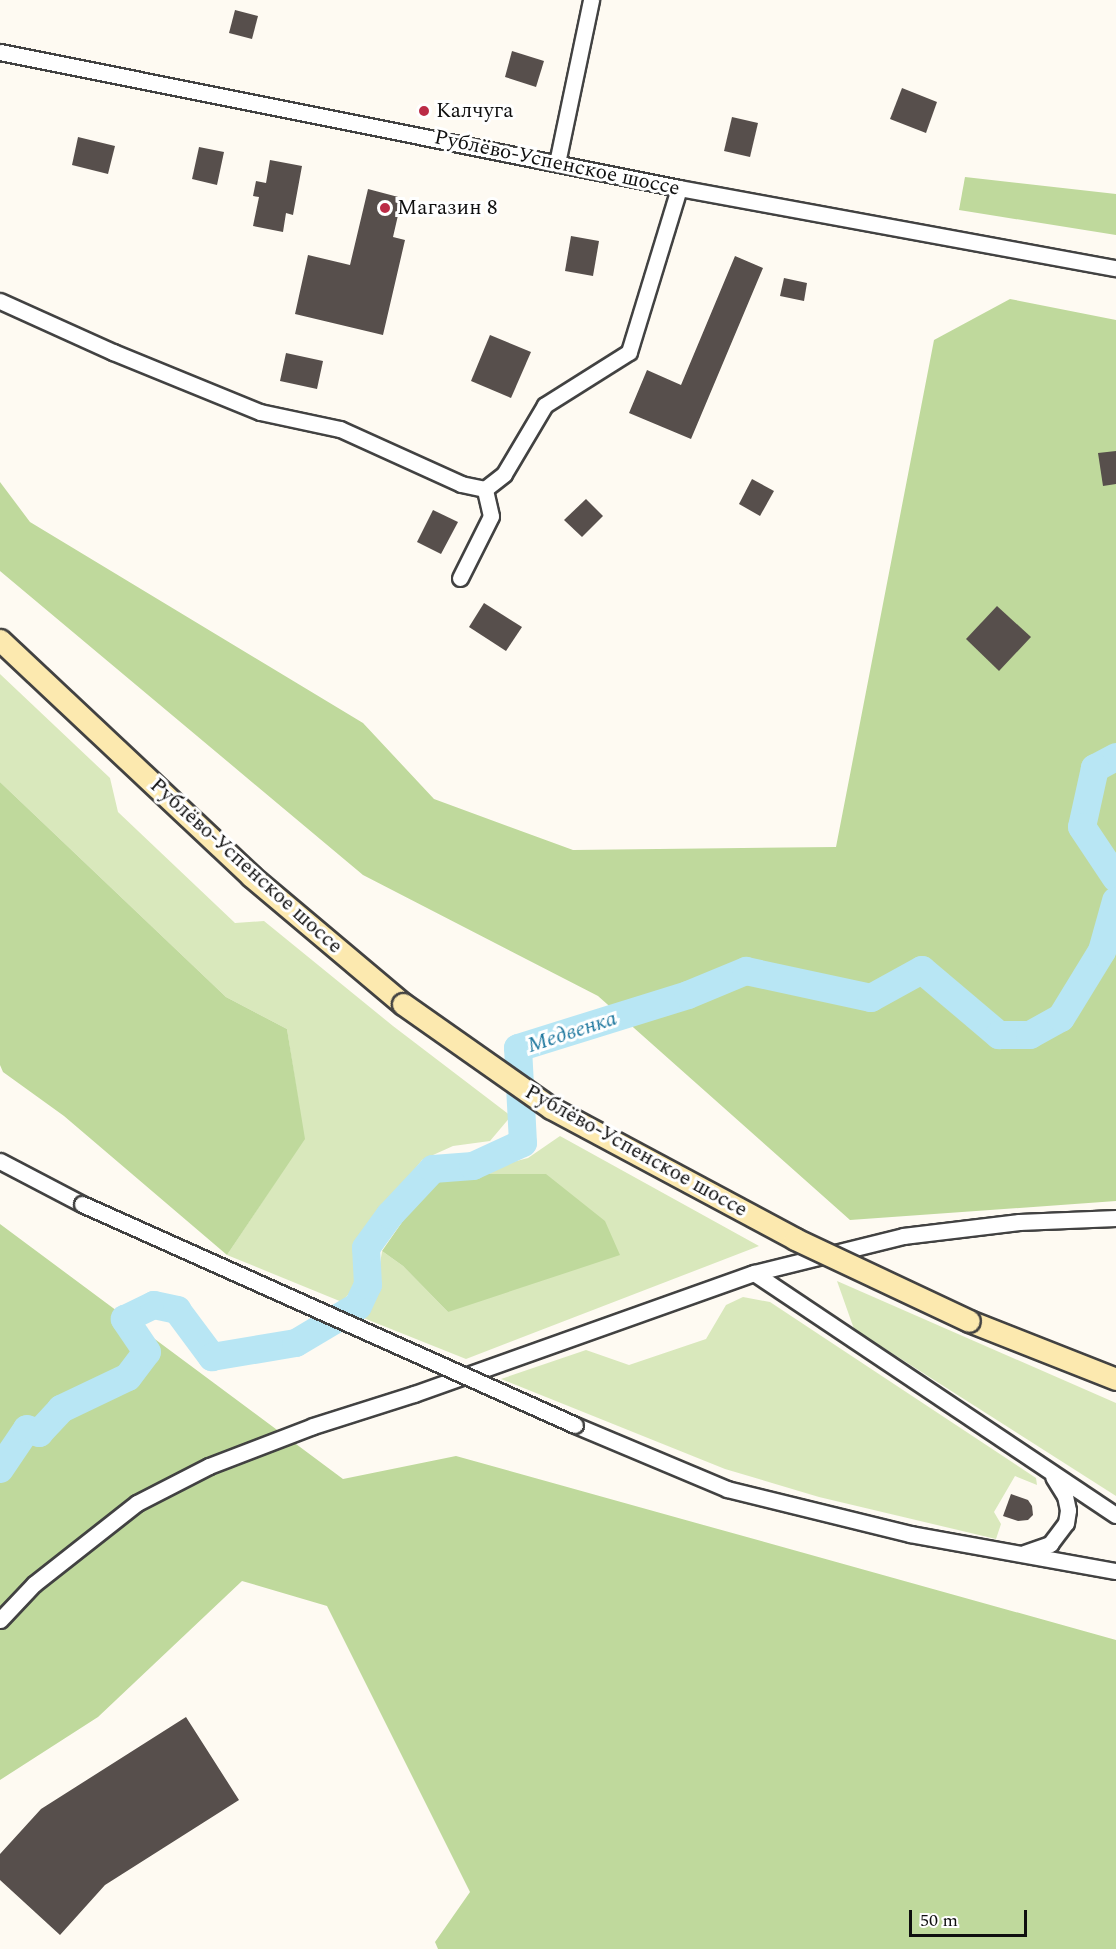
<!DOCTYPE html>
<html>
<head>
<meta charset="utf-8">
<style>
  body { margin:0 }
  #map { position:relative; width:1116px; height:1949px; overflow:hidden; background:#fefaf2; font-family:Spectral,serif }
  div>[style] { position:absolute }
  .green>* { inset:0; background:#d9e8bc }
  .forest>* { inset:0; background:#bfd99c }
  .river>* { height:28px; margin:-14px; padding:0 14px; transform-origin:14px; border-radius:14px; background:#b8e6f4 }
  .building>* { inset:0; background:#574f4c }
  .roads { filter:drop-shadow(2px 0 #424242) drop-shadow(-2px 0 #424242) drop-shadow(0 2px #424242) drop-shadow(0 -2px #424242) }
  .minor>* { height:15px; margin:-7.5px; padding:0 7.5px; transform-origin:7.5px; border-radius:7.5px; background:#fff }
  .secondary>* { height:21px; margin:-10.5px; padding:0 10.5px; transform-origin:10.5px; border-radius:10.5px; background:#fce9af }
  .bridges { filter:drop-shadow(2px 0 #424242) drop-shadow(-2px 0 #424242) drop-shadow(0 2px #424242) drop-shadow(0 -2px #424242) }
  .minor-bridge>* { height:15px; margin:-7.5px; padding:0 7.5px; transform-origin:7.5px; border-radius:7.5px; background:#fff }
  .secondary-bridge>* { height:21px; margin:-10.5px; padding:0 10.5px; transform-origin:10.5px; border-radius:10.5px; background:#fce9af }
  .dots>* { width:16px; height:16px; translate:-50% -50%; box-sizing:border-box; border:3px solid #fff; border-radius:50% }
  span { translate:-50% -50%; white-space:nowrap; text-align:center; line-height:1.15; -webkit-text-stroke:6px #fff; paint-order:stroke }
  .poi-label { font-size:21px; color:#0f0f0f }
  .left { translate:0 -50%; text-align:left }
  .street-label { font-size:21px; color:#0f0f0f }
  .water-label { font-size:22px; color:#1c769d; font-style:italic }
  .scale { position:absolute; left:909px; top:1910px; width:118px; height:27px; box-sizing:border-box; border:3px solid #0f0f0f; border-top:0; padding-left:8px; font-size:18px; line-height:21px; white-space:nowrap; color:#0f0f0f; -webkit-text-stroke:4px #fff; paint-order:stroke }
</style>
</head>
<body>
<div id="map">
  <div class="green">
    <i style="clip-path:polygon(0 674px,110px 778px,118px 812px,235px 923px,264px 921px,393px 1026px,511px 1116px,490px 1141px,453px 1146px,422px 1160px,356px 1244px,356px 1285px,342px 1302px,227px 1255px,304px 1139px,287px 1029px,226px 997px,0 782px)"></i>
    <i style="clip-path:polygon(560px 1136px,759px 1246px,466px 1359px,361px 1317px,376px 1291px,382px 1251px,403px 1266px,448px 1312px,546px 1174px,468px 1174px,528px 1158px)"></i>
    <i style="clip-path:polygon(837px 1281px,1116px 1403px,1116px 1496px,854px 1329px)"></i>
    <i style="clip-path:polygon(743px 1297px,770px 1302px,1036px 1478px,1037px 1485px,1015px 1476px,994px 1512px,1001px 1524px,996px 1539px,819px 1497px,725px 1469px,501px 1379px,586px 1350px,629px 1365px,706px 1339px,726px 1305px)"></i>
  </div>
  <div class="forest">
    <i style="clip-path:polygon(965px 177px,1116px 194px,1116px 235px,959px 210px)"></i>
    <i style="clip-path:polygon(1010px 299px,1116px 320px,1116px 1201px,850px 1220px,598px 996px,363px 875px,0 571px,0 482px,30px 522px,363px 723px,434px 799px,573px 850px,836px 847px,934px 340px)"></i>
    <i style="clip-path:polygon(0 782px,226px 997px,287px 1029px,305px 1139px,227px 1255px,64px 1116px,3px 1072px,0 1065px)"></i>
    <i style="clip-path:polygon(468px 1174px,546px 1174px,605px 1221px,620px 1255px,448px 1312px,403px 1266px,382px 1251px,430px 1182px)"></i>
    <i style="clip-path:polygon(0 1224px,343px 1479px,456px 1456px,1116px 1640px,1116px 1949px,438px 1949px,435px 1942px,470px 1892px,327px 1606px,242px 1581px,98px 1717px,0 1780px)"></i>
  </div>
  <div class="river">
    <i style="left:1116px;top:757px;width:24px;rotate:152deg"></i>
    <i style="left:1095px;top:768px;width:60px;rotate:102.4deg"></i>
    <i style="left:1082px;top:827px;width:61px;rotate:56.3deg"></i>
    <i style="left:0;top:1469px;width:48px;rotate:-56deg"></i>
    <i style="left:27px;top:1429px;width:13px;rotate:18deg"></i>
    <i style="left:39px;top:1433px;width:33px;rotate:-47deg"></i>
    <i style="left:61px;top:1409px;width:74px;rotate:-25.5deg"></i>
    <i style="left:128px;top:1377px;width:31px;rotate:-53deg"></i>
    <i style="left:147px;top:1352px;width:40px;rotate:-124deg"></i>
    <i style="left:125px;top:1319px;width:32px;rotate:-26deg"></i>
    <i style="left:154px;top:1305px;width:24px;rotate:12deg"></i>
    <i style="left:177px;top:1310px;width:59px;rotate:53.3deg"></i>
    <i style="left:212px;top:1357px;width:85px;rotate:-9.5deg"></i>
    <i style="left:296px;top:1343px;width:72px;rotate:-30.8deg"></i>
    <i style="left:358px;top:1306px;width:23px;rotate:-65deg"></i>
    <i style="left:368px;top:1285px;width:37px;rotate:-93deg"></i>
    <i style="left:366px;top:1248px;width:41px;rotate:-54deg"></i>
    <i style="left:390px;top:1215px;width:63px;rotate:-46.9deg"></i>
    <i style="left:433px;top:1169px;width:40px;rotate:-4.3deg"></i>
    <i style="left:473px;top:1166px;width:55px;rotate:-24.7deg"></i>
    <i style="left:523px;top:1143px;width:95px;rotate:-93deg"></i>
    <i style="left:518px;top:1048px;width:178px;rotate:-17.3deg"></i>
    <i style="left:688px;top:995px;width:63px;rotate:-22.5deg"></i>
    <i style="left:746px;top:971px;width:128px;rotate:12.2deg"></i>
    <i style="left:871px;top:998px;width:58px;rotate:-28.8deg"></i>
    <i style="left:922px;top:970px;width:101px;rotate:40.2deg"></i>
    <i style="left:999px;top:1035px;width:31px"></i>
    <i style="left:1030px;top:1035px;width:35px;rotate:-29deg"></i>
    <i style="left:1061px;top:1018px;width:79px;rotate:-58.5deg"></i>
    <i style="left:1102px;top:951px;width:52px;rotate:-74.4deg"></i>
  </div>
  <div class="building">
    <i style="clip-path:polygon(235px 10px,258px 16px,252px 39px,229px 33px)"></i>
    <i style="clip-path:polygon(512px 51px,544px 61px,536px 87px,505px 77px)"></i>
    <i style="clip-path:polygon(902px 88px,937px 102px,926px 133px,890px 119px)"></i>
    <i style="clip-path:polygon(732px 117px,758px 123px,750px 157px,724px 151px)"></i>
    <i style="clip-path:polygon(78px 137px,115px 146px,108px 174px,72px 165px)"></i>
    <i style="clip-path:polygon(199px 147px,224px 152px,217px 185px,192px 179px)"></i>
    <i style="clip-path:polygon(270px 160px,302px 166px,293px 215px,286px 213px,283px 232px,253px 226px,259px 197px,253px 196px,256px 181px,266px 183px)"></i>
    <i style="clip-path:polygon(368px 189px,402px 198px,393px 237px,405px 240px,383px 335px,295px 314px,308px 255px,350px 265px)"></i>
    <i style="clip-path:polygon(571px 236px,599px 241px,593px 276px,565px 271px)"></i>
    <i style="clip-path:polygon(735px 256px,763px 268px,691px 439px,629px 413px,647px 370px,681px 385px)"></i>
    <i style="clip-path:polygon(784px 278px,807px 283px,804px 301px,780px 296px)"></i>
    <i style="clip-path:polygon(490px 335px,531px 352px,511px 398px,471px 381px)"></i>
    <i style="clip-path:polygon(286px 353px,323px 361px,317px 389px,280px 381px)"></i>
    <i style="clip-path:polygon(1116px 451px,1116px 484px,1103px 486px,1098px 453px)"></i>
    <i style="clip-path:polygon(752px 479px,774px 491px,760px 516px,739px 504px)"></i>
    <i style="clip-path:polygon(586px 499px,603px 516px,582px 537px,564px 520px)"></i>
    <i style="clip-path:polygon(433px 510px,458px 522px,441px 554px,417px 542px)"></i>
    <i style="clip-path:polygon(484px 603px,522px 627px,506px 651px,469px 627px)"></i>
    <i style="clip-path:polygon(997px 606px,1031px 637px,999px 671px,966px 639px)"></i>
    <i style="clip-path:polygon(1011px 1494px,1028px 1500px,1032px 1506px,1033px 1515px,1028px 1520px,1018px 1521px,1003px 1516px)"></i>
    <i style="clip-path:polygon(186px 1717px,239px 1800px,105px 1885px,60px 1935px,0 1880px,0 1854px,41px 1809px)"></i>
  </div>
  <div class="roads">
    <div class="minor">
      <i style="left:0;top:52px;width:692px;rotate:11.33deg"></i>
      <i style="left:679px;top:188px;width:444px;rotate:10.4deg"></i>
      <i style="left:557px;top:163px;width:167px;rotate:-78.2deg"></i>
      <i style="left:0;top:301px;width:124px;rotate:24.3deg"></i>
      <i style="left:113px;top:352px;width:159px;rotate:22.2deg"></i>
      <i style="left:260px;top:412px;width:82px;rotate:12deg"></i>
      <i style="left:340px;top:429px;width:133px;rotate:24.4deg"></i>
      <i style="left:461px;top:484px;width:25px;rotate:12deg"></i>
      <i style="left:485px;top:489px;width:24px;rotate:-38deg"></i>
      <i style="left:504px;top:474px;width:80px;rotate:-59.3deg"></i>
      <i style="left:545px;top:405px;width:99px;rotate:-32.2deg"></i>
      <i style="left:629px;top:352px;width:171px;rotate:-73deg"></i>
      <i style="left:460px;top:578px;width:69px;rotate:-63.4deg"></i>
      <i style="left:491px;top:516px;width:28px;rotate:-103deg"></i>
      <i style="left:0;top:1161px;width:93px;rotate:27.7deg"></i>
      <i style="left:754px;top:1273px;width:435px;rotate:33.8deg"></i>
      <i style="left:575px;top:1425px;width:165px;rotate:22.8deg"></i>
      <i style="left:727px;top:1489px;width:188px;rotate:13.8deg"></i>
      <i style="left:910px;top:1534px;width:209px;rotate:10.2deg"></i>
      <i style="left:1024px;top:1553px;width:28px;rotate:-19deg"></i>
      <i style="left:1050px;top:1544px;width:26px;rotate:-53deg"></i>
      <i style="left:1066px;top:1523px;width:13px;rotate:-81deg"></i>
      <i style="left:1068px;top:1510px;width:14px;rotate:-102deg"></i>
      <i style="left:1065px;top:1496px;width:22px;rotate:-122deg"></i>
      <i style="left:0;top:1620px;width:50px;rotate:-46.6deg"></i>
      <i style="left:34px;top:1584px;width:131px;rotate:-38.2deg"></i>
      <i style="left:137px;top:1503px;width:81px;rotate:-27.2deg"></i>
      <i style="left:209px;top:1466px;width:111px;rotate:-21deg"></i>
      <i style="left:313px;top:1426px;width:106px;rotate:-17.6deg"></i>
      <i style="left:414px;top:1394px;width:361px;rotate:-19.6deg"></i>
      <i style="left:754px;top:1273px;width:154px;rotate:-13.9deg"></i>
      <i style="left:903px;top:1236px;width:117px;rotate:-6.9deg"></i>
      <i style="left:1019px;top:1222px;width:97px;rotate:-2.4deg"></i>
    </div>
    <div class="secondary">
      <i style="left:0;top:640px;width:345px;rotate:43.2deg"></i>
      <i style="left:251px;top:876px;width:199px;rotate:40.1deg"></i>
      <i style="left:969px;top:1321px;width:158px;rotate:21.5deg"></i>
    </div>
  </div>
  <div class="bridges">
    <div class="minor-bridge">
      <i style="left:82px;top:1204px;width:540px;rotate:24.15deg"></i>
    </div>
    <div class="secondary-bridge">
      <i style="left:403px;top:1004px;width:181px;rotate:35.1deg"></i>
      <i style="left:551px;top:1108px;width:277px;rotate:28.2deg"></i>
      <i style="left:795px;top:1239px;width:192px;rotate:25.2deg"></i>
    </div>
  </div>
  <div class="dots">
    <i style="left:424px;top:111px;background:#bb2b46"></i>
    <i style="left:385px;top:208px;background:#bb2b46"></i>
  </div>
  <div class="poi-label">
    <span class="left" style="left:436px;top:111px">Калчуга</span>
    <span class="left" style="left:397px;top:208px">Магазин 8</span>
  </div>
  <div class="street-label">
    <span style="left:557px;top:163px;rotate:12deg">Рублёво-Успенское шоссе</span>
    <span style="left:246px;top:866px;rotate:42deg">Рублёво-Успенское шоссе</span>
    <span style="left:636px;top:1151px;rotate:29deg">Рублёво-Успенское шоссе</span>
  </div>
  <div class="water-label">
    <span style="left:572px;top:1032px;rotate:-18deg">Медвенка</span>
  </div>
  <div class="scale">50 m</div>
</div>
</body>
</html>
